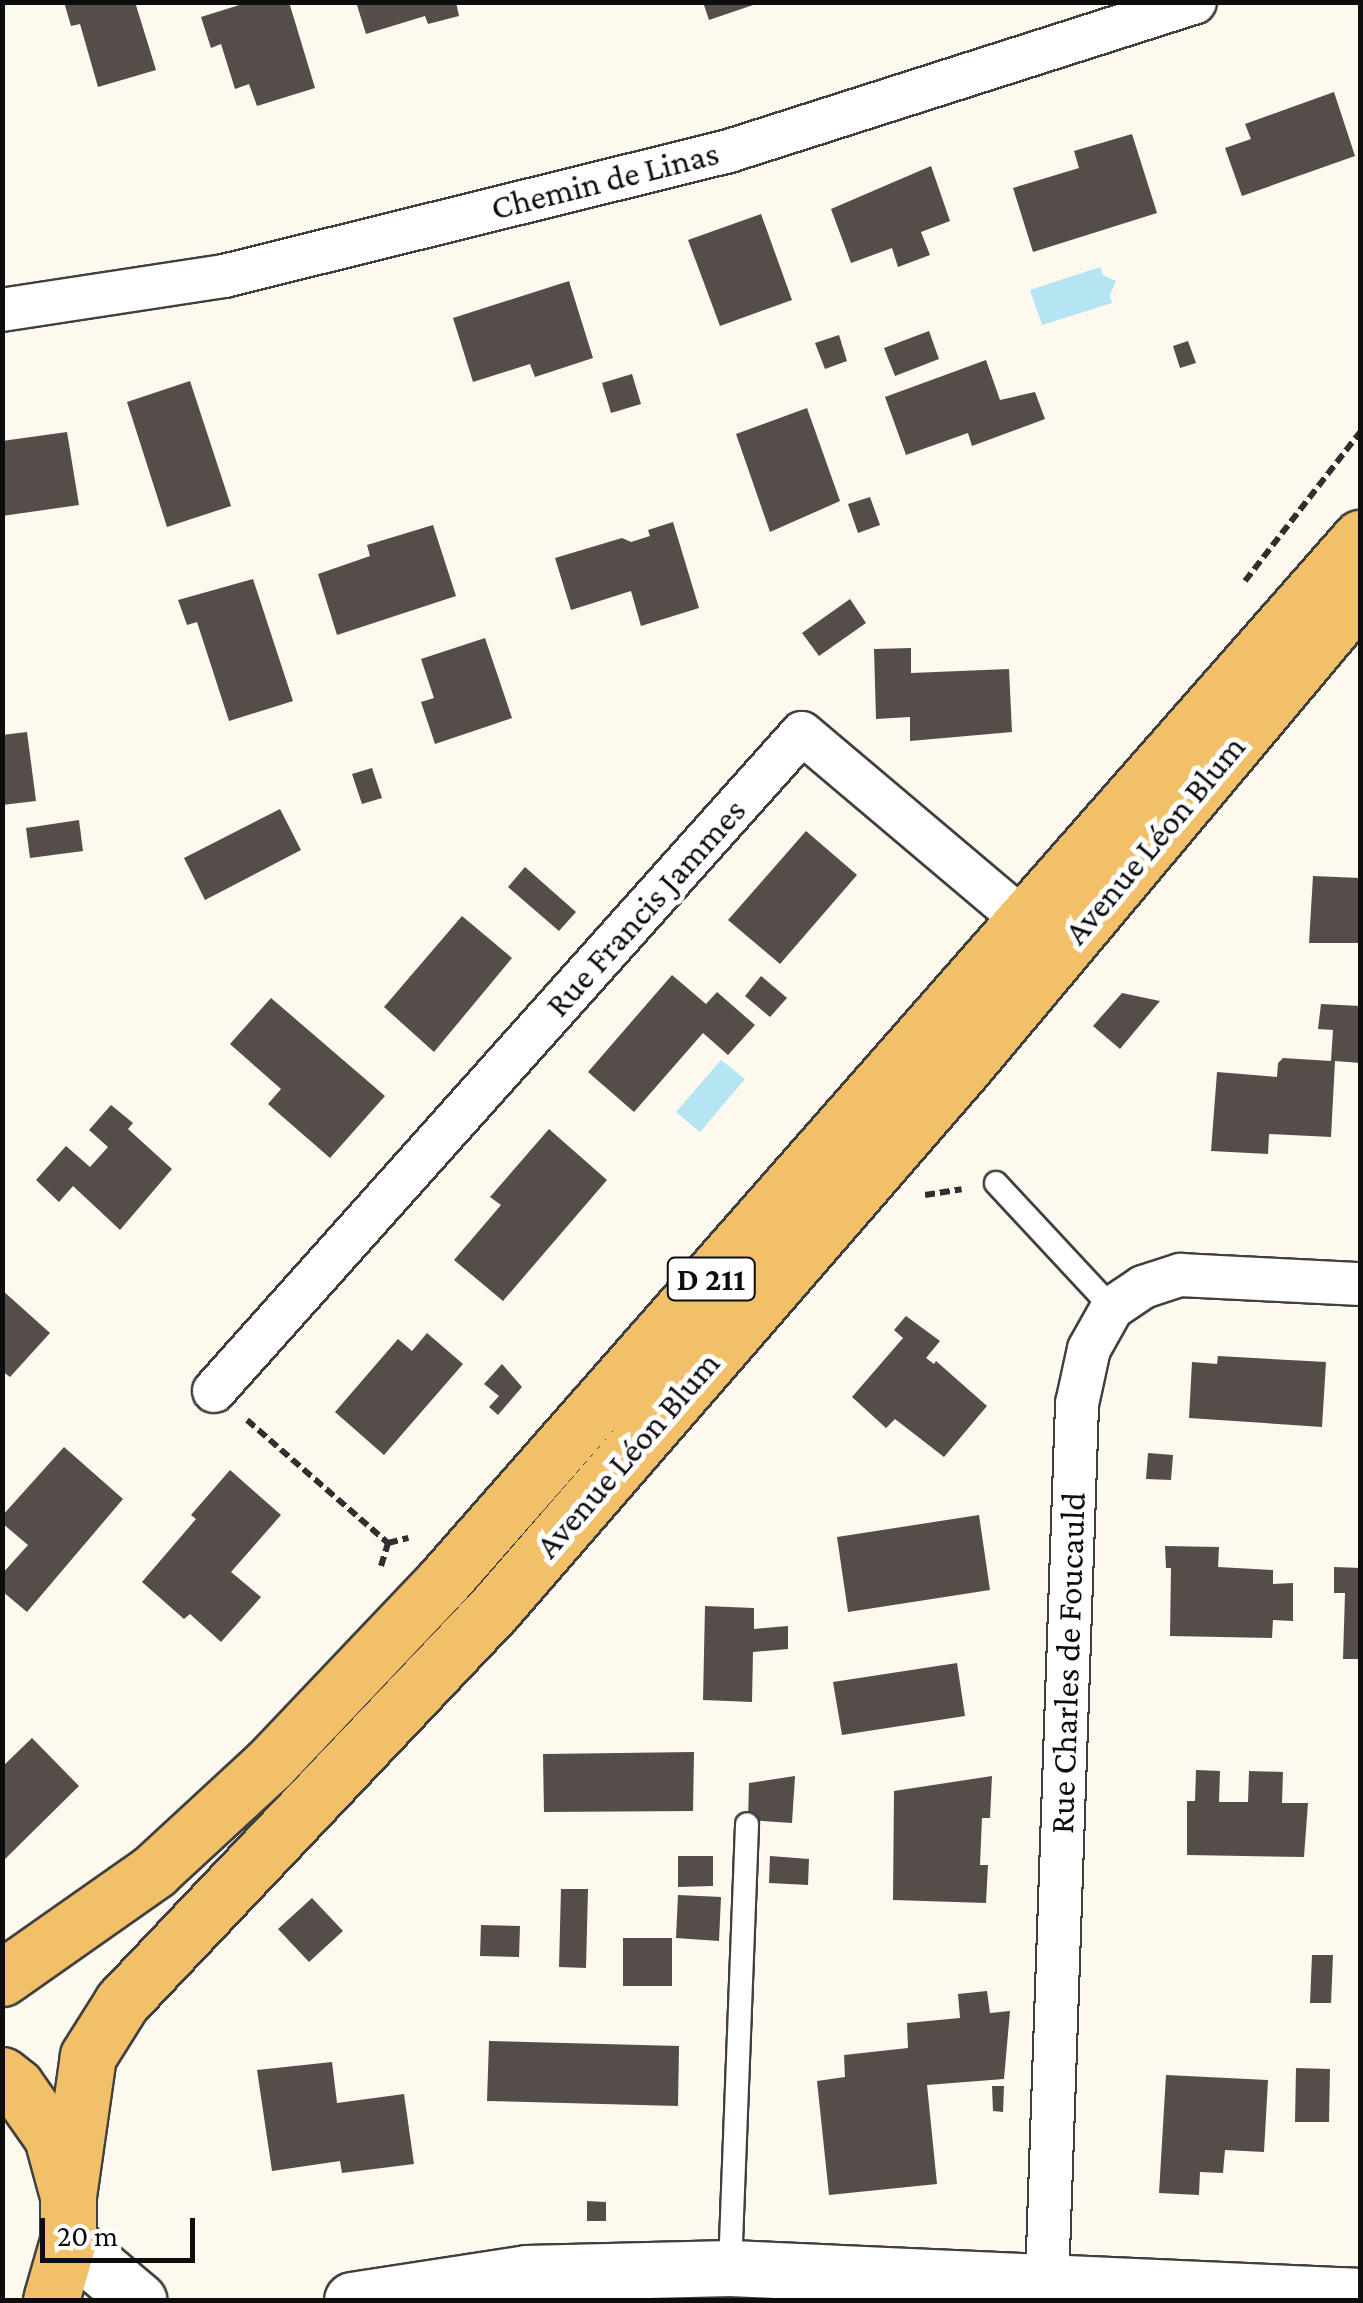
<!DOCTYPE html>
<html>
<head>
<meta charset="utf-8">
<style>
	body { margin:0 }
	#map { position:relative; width:1363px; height:2303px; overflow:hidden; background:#fef9ee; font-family:"Crimson Pro",serif }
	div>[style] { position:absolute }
	.water>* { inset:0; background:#b5e4f3 }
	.building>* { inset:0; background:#554d4a }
	.path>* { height:6px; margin-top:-3px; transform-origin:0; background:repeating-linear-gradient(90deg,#2f2f2f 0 10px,transparent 0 15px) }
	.roads { filter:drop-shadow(2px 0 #404040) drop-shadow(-2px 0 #404040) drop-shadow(0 2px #404040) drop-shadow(0 -2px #404040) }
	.service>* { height:22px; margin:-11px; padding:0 11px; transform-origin:11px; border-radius:11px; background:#fff }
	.minor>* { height:42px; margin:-21px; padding:0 21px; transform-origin:21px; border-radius:21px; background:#fff }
	.tertiary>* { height:55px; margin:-27.5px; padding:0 27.5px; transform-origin:27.5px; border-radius:27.5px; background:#fff }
	.primary>* { height:55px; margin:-27.5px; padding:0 27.5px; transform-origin:27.5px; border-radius:27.5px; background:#f2c069 }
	span { translate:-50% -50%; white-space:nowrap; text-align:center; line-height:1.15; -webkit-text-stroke:10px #fff; paint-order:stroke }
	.shield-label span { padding:2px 8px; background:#fff; border:2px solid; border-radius:8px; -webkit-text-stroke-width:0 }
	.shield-label { font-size:32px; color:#0d0d0d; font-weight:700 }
	.street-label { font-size:35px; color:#0d0d0d }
	.frame { position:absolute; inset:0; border:5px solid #0d0d0d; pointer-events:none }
	.scale { position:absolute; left:40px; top:2218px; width:155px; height:45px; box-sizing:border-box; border:5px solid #0d0d0d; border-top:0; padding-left:12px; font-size:30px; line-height:35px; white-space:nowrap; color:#0d0d0d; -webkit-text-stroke:8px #fff; paint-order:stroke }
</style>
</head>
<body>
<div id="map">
	<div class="water">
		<i style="clip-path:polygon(1100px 267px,1103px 275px,1116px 281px,1110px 295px,1112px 303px,1042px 325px,1030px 290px)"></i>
		<i style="clip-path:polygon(721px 1060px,745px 1079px,700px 1132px,676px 1112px)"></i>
	</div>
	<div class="building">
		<i style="clip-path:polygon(64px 2px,135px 2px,156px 70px,98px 87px,80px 24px,71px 26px)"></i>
		<i style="clip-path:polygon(249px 2px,289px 2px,315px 88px,257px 106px,249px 84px,235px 89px,221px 44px,211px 48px,201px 17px)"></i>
		<i style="clip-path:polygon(356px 2px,456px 2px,459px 16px,428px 24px,425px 16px,366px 34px)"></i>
		<i style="clip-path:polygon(703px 2px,759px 2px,759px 3px,709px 20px)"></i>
		<i style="clip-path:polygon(1334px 92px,1355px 156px,1242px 196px,1225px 148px,1251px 139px,1245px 124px)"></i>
		<i style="clip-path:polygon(1132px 134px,1157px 213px,1033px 252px,1013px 188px,1079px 168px,1074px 151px)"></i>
		<i style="clip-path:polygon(931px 166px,950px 221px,921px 232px,930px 255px,898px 267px,892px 248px,851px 263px,831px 209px)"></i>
		<i style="clip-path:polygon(761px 214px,792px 300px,720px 326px,688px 240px)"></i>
		<i style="clip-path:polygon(569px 281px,593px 358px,535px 377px,530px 364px,473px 382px,453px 318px)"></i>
		<i style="clip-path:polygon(929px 331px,939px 359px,895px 376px,884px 348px)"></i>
		<i style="clip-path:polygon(839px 335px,847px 361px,825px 369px,815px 343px)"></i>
		<i style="clip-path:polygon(1188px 341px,1196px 363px,1180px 368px,1173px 346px)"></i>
		<i style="clip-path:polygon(986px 360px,1000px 400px,1035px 392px,1045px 419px,972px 446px,968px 433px,906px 455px,885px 397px)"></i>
		<i style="clip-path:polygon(632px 374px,641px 404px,611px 413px,602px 383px)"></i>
		<i style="clip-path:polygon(190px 381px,231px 506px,167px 527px,127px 402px)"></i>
		<i style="clip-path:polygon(807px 408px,840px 501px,770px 532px,736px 434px)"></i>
		<i style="clip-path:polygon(67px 432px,79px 505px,2px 516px,2px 441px)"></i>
		<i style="clip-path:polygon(870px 497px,880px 525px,858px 533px,848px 504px)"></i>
		<i style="clip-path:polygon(673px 522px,699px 608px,641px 626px,631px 591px,571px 610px,555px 558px,622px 538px,631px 542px,650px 536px,648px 530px)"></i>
		<i style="clip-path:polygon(433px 525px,456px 596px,337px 635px,318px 574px,370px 556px,367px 545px)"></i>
		<i style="clip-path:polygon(253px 579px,293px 701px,229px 721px,197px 622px,187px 625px,178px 600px)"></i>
		<i style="clip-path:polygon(850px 599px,866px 623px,819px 656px,802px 633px)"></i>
		<i style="clip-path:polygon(485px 638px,512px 718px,435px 744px,421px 702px,434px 698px,421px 659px)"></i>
		<i style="clip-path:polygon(911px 648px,911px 673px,1009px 669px,1012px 732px,910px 741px,910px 717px,876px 719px,874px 649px)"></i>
		<i style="clip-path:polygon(27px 732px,36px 801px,2px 805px,2px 735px)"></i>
		<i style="clip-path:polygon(372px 768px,382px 798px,362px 804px,352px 774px)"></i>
		<i style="clip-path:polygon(280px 809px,301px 850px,205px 900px,184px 858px)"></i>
		<i style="clip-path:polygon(79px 820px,83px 851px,30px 858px,26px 828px)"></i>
		<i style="clip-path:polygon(806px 831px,857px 875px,780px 964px,728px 920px)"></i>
		<i style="clip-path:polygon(525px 867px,576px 912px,559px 931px,508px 887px)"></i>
		<i style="clip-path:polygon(1313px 876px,1360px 878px,1360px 943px,1309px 943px)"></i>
		<i style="clip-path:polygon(462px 916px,512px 958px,434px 1052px,384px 1007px)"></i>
		<i style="clip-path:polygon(672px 975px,706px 1004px,717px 992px,755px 1025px,728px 1055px,703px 1033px,634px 1112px,588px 1072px)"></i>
		<i style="clip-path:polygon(761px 976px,787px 998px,770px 1017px,745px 996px)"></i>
		<i style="clip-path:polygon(1122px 993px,1160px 1001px,1120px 1049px,1093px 1026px)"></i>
		<i style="clip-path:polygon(271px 998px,385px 1096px,330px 1158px,268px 1104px,281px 1089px,230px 1044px)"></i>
		<i style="clip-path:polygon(1321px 1004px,1360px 1006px,1360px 1063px,1335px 1061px,1331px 1137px,1269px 1134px,1268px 1154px,1211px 1151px,1217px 1072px,1277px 1077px,1278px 1063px,1283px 1058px,1331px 1061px,1333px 1030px,1318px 1029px)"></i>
		<i style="clip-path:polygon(111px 1105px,133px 1123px,128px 1129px,172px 1169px,120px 1230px,73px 1186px,59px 1202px,36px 1180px,66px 1146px,90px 1167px,108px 1147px,89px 1130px)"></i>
		<i style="clip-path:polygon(549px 1129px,607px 1180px,503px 1301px,454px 1260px,501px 1205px,490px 1197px)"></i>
		<i style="clip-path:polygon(2px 1290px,50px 1333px,10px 1377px,2px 1371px)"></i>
		<i style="clip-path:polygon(906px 1316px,940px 1341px,926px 1358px,934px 1364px,936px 1361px,987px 1406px,944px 1457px,895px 1419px,886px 1428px,852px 1397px,903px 1338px,894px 1330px)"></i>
		<i style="clip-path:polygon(427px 1333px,463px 1364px,384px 1455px,335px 1412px,398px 1339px,412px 1351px)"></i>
		<i style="clip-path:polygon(1218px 1356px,1326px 1362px,1322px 1427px,1189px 1418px,1192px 1362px,1217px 1364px)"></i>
		<i style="clip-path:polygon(502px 1364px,522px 1387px,498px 1415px,489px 1407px,499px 1396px,484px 1384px)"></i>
		<i style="clip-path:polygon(64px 1447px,123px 1499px,27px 1612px,2px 1591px,2px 1574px,28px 1545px,2px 1523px,2px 1516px)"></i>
		<i style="clip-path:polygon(1148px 1453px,1173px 1455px,1171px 1480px,1146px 1479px)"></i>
		<i style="clip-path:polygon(230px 1470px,281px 1515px,231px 1572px,261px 1597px,221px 1642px,190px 1614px,184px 1619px,142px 1582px,196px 1519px,191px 1515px)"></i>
		<i style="clip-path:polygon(979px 1515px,990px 1590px,848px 1612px,837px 1537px)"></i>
		<i style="clip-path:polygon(1165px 1546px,1219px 1547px,1218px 1567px,1273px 1570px,1273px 1584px,1293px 1583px,1293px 1621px,1273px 1620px,1272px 1638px,1170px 1636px,1171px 1568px,1166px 1568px)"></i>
		<i style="clip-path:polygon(1334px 1567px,1360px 1568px,1360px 1659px,1343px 1659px,1345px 1593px,1334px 1593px)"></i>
		<i style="clip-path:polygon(705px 1606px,754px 1608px,754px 1629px,788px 1626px,788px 1649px,753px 1652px,752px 1702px,703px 1700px)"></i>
		<i style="clip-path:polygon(957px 1663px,965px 1716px,842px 1735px,833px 1682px)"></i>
		<i style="clip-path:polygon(32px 1738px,79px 1786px,2px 1862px,2px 1767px)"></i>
		<i style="clip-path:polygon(694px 1752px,693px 1811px,544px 1812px,543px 1754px)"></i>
		<i style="clip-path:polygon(1196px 1770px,1220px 1771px,1219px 1802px,1248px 1802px,1249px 1771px,1283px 1772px,1282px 1803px,1308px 1803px,1304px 1857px,1187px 1855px,1187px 1801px,1195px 1801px)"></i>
		<i style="clip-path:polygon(795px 1776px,792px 1823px,748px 1820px,749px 1783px)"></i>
		<i style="clip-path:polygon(992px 1776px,990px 1818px,982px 1818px,980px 1865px,988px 1865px,986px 1903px,893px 1900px,894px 1791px)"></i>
		<i style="clip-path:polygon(678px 1856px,713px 1856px,713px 1886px,678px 1887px)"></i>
		<i style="clip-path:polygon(770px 1856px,809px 1859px,808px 1885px,769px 1883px)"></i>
		<i style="clip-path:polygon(561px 1889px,588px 1889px,586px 1968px,559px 1967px)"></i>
		<i style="clip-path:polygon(678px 1895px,721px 1897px,719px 1941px,676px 1938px)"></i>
		<i style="clip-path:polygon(312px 1898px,343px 1931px,309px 1962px,278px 1929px)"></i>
		<i style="clip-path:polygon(481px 1925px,520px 1926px,519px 1957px,480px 1956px)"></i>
		<i style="clip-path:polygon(623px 1938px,672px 1938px,672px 1986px,623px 1986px)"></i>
		<i style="clip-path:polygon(1312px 1955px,1333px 1955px,1331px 2003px,1310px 2003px)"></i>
		<i style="clip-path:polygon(987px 1991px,990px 2013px,1010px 2011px,1004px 2079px,927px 2085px,937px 2184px,829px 2195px,817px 2081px,845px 2077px,844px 2055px,908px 2048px,907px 2023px,960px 2018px,958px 1994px)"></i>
		<i style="clip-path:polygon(489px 2041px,679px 2046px,678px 2106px,487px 2101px)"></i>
		<i style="clip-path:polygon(332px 2062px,337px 2103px,404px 2094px,414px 2164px,342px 2173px,340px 2161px,272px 2171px,257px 2070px)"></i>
		<i style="clip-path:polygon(1296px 2068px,1330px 2069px,1329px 2122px,1295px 2122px)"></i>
		<i style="clip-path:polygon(1166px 2075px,1268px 2080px,1264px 2152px,1225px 2150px,1223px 2173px,1200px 2172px,1199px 2195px,1159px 2193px)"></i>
		<i style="clip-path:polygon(992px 2086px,1004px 2086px,1003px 2112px,993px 2111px)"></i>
		<i style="clip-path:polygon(587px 2201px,606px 2202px,606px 2221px,587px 2221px)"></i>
	</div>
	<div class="path">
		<i style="left:1245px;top:581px;width:188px;rotate:-52.3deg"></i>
		<i style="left:925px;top:1195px;width:37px;rotate:-9deg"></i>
		<i style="left:247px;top:1420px;width:187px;rotate:41.1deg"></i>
		<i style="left:388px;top:1543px;width:21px;rotate:-14deg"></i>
		<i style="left:381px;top:1566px;width:24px;rotate:-73deg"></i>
	</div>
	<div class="roads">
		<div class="service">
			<i style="left:996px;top:1183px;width:171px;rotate:47.1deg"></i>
			<i style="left:730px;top:2268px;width:444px;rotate:-87.8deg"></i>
		</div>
		<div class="minor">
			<i style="left:2px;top:310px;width:225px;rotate:-8.7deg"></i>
			<i style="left:224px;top:276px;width:520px;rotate:-13.9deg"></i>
			<i style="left:729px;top:151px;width:489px;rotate:-17.7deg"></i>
			<i style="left:214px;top:1391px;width:882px;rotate:-48.22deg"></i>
			<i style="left:802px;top:733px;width:289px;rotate:40.2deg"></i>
			<i style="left:1023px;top:920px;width:34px;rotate:107deg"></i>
			<i style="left:1047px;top:2282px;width:879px;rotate:-88.04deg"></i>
			<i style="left:1077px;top:1404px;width:56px;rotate:-77.7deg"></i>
			<i style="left:1089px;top:1349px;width:47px;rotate:-60.7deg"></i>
			<i style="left:1112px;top:1308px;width:37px;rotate:-34deg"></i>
			<i style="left:1143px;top:1287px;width:40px;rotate:-18deg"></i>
			<i style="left:1181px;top:1275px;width:179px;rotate:2.9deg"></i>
		</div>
		<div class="tertiary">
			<i style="left:68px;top:2241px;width:92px;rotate:40.1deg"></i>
			<i style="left:352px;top:2300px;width:176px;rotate:-8.8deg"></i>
			<i style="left:526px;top:2273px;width:204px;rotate:-1.4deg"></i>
			<i style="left:730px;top:2268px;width:631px;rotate:2.54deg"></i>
		</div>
		<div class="primary">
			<i style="left:2px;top:1978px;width:186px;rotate:-35.1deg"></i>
			<i style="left:154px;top:1871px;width:156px;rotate:-42.7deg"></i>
			<i style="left:269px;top:1765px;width:248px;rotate:-46.5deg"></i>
			<i style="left:440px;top:1585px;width:1394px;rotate:-48.69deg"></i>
			<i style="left:2px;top:2075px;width:18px;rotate:38deg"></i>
			<i style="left:16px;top:2086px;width:62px;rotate:54.8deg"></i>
			<i style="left:52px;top:2137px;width:61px;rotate:74.8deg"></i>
			<i style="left:68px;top:2196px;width:45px;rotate:90deg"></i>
			<i style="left:68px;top:2241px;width:61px;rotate:106.1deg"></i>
			<i style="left:68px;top:2196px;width:141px;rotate:-81.9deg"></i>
			<i style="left:88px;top:2056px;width:64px;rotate:-57.8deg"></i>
			<i style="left:122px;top:2002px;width:543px;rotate:-46.57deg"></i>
			<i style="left:495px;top:1608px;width:716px;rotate:-49.08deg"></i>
			<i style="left:964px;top:1067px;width:617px;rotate:-50.06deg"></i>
		</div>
	</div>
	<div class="shield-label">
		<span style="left:711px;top:1279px">D 211</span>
	</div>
	<div class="street-label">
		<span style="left:605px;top:181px;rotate:-14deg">Chemin de Linas</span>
		<span style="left:1155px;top:840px;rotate:-50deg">Avenue Léon Blum</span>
		<span style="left:646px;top:908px;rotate:-48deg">Rue Francis Jammes</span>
		<span style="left:628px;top:1455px;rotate:-49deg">Avenue Léon Blum</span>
		<span style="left:1068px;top:1663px;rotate:-88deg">Rue Charles de Foucauld</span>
	</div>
	<div class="frame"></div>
	<div class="scale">20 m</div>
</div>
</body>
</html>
